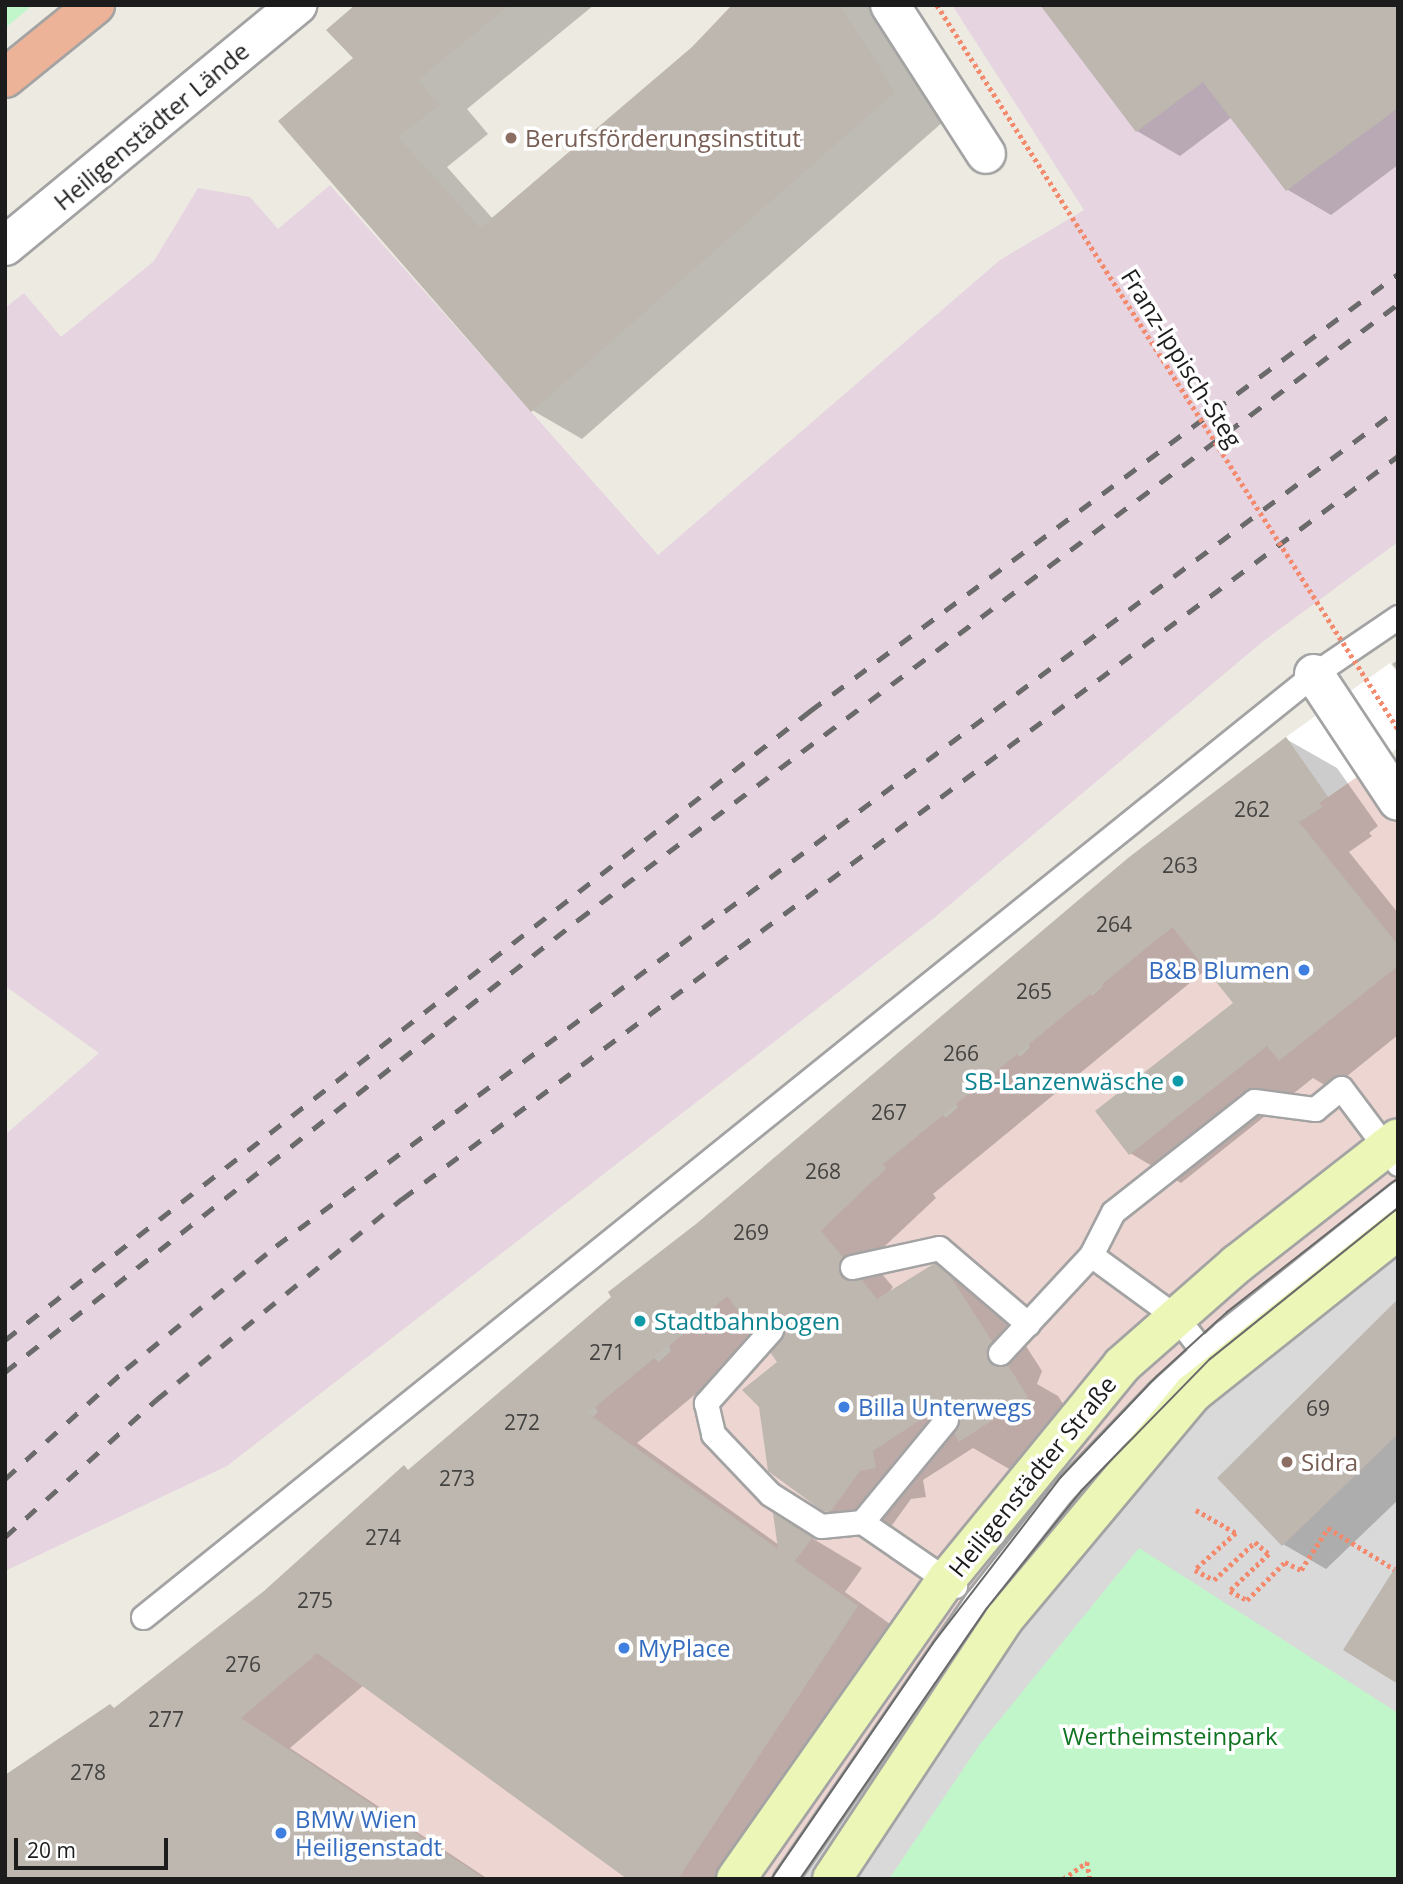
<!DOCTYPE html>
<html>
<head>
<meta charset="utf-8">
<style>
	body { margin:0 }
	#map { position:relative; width:1403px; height:1884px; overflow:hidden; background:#edeae2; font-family:"Open Sans",sans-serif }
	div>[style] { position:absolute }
	.residential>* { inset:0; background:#dad9d9 }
	.commercial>* { inset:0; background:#edd5d1 }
	.industrial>* { inset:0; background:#e6d4e1 }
	.park>* { inset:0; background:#c0f6ca }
	.pier>* { inset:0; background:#fff }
	.shadow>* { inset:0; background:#0003 }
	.building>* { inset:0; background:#bdb7af }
	.path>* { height:4.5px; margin-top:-2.25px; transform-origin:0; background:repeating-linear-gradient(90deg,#f3896d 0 3.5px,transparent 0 7px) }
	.roads { filter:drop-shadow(2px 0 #a3a3a3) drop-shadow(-2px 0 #a3a3a3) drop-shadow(0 2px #a3a3a3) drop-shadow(0 -2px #a3a3a3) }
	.service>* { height:23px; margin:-11.5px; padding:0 11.5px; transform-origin:11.5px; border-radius:11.5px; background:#fff }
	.minor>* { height:38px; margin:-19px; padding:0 19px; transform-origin:19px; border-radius:19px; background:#fff }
	.secondary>* { height:38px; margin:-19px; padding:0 19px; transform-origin:19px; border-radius:19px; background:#ecf6b7 }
	.trunk>* { height:38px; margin:-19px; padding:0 19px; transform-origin:19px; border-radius:19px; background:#ecb398 }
	.tram>* { height:2px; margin:-1px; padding:0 1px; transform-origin:1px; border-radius:1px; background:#6a6a6a }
	.rail>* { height:5px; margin-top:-2.5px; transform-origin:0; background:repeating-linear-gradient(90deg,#6a6a6a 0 14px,transparent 0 28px) }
	.path-bridge>* { height:4.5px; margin-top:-2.25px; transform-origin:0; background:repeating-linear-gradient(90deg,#f3896d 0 3.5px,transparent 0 7px) }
	.dots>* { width:19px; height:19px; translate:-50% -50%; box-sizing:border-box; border:4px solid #fff; border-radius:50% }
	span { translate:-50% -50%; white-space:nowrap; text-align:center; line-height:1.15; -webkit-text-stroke:7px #fff; paint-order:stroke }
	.number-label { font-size:21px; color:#444341 }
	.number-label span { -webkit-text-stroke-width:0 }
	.street-label { font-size:24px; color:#1c1c1c }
	.education-label { font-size:24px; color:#785e54 }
	.left { translate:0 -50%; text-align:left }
	.shop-label { font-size:24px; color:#366cbe }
	.right { translate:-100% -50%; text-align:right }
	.culture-label { font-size:24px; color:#0d838f }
	.park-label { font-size:24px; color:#107423 }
	.frame { position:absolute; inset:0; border:7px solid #1c1c1c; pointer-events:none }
	.scale { position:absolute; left:14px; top:1838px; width:154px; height:32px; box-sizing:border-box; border:4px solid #1c1c1c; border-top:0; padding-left:9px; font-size:21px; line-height:24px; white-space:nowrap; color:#1c1c1c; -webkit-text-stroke:5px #fff; paint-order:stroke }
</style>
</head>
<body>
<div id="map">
	<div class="residential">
		<i style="clip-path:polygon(1398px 1193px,1398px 1879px,785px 1879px,999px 1574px,1159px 1392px)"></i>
	</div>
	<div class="commercial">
		<i style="clip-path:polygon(1373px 766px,1398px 805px,1398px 1193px,1203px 1351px,999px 1574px,785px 1879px,5px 1879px,301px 1667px,313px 1657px,309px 1652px,587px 1422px,598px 1412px,595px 1407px,654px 1358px,659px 1362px,671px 1351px,669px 1346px,727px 1296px,731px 1300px,876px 1178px,886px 1169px,883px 1164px,943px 1115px,946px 1118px,958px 1107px,955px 1103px,1015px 1052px,1020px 1057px,1030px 1047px,1027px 1042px,1088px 992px,1092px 996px,1103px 986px,1099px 982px,1160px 931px,1163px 935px,1306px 812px,1322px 807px,1319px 803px)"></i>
	</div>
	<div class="industrial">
		<i style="clip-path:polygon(952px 5px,1398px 5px,1398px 542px,1261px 643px,934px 918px,227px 1466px,5px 1571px,5px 1135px,99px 1053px,5px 986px,5px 308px,24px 293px,61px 337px,154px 261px,198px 188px,250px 197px,278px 229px,330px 185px,658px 555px,1000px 260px,1084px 210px)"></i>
	</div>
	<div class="park">
		<i style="clip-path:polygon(5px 5px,33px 5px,5px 28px)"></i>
		<i style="clip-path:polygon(1139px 1548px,1398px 1713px,1398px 1879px,889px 1879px,980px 1744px)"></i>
	</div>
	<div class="pier">
		<i style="clip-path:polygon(1390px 663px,1398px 674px,1398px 748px,1328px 797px,1286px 737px)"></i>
	</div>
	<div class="shadow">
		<i style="clip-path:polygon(358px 5px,594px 5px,467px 109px,488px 134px,447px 167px,493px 219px,693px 49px,734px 5px,873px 5px,944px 121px,582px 439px,532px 410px,356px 58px)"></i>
		<i style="clip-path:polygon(1071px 5px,1398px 5px,1398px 165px,1331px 215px,1288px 190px,1232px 117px,1180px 156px,1137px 131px)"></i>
		<i style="clip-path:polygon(1398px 660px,1398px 671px,1392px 664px)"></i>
		<i style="clip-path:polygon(1286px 739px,1337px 768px,1378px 826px,1369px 833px,1372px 836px,1349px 852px,1398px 913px,1398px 1035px,1331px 1089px,1313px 1078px,1181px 1183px,1130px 1153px,1236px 1003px,1208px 968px,933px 1194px,936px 1198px,870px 1260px,893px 1287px,888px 1294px,935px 1265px,986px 1295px,1001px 1307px,1042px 1371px,1037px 1384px,1058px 1396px,1078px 1427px,1011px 1470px,973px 1448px,923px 1480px,926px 1497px,911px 1499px,882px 1539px,877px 1540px,825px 1510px,780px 1362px,780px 1343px,766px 1335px,637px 1443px,779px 1545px,775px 1516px,862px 1568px,845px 1592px,907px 1636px,748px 1879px,630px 1879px,364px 1685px,290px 1748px,488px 1879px,5px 1879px,115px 1709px,265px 1593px,697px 1226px)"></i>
		<i style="clip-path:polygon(1398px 1302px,1398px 1500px,1326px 1569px,1283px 1544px)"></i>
	</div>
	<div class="building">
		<i style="clip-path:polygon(355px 5px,509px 5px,418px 80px,439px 105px,398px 137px,480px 228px,692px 47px,732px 5px,840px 5px,895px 92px,531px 412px,278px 121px,353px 58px,326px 30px)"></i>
		<i style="clip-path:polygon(1040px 5px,1398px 5px,1398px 108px,1286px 191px,1203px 82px,1136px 132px)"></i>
		<i style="clip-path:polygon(1286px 737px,1328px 797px,1319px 803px,1323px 807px,1299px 822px,1398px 945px,1398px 966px,1279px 1061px,1267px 1046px,1129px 1155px,1095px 1111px,1233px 1003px,1172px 927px,883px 1164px,886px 1168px,821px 1231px,843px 1257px,839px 1263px,841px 1276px,861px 1279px,877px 1299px,935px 1263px,950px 1276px,992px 1341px,986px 1351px,990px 1363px,1007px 1364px,1028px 1397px,959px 1442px,954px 1433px,959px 1414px,949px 1406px,940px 1407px,873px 1451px,876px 1468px,860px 1471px,831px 1511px,824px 1512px,768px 1471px,759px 1407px,742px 1390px,777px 1362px,770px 1352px,782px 1339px,784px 1325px,767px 1317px,753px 1330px,727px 1296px,587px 1413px,778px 1549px,773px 1513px,813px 1537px,795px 1561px,858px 1606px,678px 1879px,627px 1879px,317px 1653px,241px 1718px,485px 1879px,5px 1879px,5px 1775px,110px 1704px,114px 1708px,264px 1591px,404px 1465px,408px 1470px,611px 1297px,608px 1292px,696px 1224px,1128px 858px)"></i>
		<i style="clip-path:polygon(1398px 1299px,1398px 1434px,1282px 1546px,1217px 1478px)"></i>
		<i style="clip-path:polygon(1398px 1563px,1398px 1684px,1343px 1650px)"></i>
	</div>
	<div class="path">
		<i style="left:1196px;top:1510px;width:46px;rotate:29.9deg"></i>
		<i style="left:1236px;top:1533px;width:55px;rotate:137.9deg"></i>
		<i style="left:1195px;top:1570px;width:21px;rotate:28deg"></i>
		<i style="left:1214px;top:1580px;width:56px;rotate:-42.8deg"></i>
		<i style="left:1255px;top:1542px;width:18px;rotate:41deg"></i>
		<i style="left:1269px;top:1554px;width:54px;rotate:136.5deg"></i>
		<i style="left:1230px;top:1591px;width:19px;rotate:28deg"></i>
		<i style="left:1247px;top:1600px;width:54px;rotate:-45deg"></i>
		<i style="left:1285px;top:1562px;width:18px;rotate:27deg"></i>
		<i style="left:1301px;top:1570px;width:50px;rotate:-57.3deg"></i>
		<i style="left:1328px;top:1528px;width:78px;rotate:31.8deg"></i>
		<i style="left:1063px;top:1879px;width:29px;rotate:-35deg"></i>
		<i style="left:1087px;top:1862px;width:17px;rotate:80deg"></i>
	</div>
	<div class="roads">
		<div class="service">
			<i style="left:1091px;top:1255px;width:48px;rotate:-62.9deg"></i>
			<i style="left:1113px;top:1212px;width:179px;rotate:-38.2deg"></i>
			<i style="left:1254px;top:1101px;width:62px;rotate:7.5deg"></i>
			<i style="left:1315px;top:1109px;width:33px;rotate:-39deg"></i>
			<i style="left:1341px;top:1088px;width:95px;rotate:53.1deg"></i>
			<i style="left:852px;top:1267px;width:89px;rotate:-12.3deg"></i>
			<i style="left:939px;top:1248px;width:117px;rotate:40.5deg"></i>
			<i style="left:771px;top:1330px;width:98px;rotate:131.7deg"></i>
			<i style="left:706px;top:1403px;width:32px;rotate:77deg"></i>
			<i style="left:713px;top:1434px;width:83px;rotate:46.5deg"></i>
			<i style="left:770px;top:1494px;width:60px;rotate:32.1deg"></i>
			<i style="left:821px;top:1526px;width:41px;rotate:-5.6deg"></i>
			<i style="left:1000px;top:1353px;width:134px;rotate:-47.1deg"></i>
			<i style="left:1091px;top:1255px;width:105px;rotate:36.1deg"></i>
			<i style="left:1176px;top:1317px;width:56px;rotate:51.5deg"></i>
			<i style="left:946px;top:1420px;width:132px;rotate:129.5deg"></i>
			<i style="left:862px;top:1522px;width:113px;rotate:34.5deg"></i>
			<i style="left:143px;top:1617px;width:1503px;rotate:-38.84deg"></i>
			<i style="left:1314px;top:674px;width:102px;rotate:-34.2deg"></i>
			<i style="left:785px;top:1879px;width:337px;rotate:-55.5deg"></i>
			<i style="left:976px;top:1601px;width:137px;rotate:-51.8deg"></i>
			<i style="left:1061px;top:1493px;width:140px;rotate:-46.2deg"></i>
			<i style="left:1158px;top:1392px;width:89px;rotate:-42.3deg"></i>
			<i style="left:1224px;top:1332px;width:223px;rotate:-38.6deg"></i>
		</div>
		<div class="minor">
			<i style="left:890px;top:5px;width:177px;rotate:57.2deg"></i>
			<i style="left:5px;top:246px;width:379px;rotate:-39.5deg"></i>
			<i style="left:1314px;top:674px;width:152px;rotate:56.5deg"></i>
		</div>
		<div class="secondary">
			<i style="left:736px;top:1879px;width:367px;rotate:-54.9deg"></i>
			<i style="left:947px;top:1579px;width:276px;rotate:-50.7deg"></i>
			<i style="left:1122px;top:1365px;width:153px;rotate:-41.3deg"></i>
			<i style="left:1237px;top:1264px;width:204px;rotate:-38deg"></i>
			<i style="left:832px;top:1879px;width:312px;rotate:-56.5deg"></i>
			<i style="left:1004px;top:1619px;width:295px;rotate:-50.1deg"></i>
			<i style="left:1193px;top:1393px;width:262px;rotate:-38.5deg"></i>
		</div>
		<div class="trunk">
			<i style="left:5px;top:78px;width:116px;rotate:-39deg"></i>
		</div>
	</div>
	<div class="tram">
		<i style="left:771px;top:1879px;width:286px;rotate:-55.5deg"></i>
		<i style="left:933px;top:1643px;width:210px;rotate:-52.4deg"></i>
		<i style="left:1061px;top:1477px;width:139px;rotate:-46.5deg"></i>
		<i style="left:1157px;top:1376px;width:95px;rotate:-42.4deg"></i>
		<i style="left:1227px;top:1312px;width:217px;rotate:-38.1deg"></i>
		<i style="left:800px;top:1879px;width:329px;rotate:-55.4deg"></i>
		<i style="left:987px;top:1608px;width:150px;rotate:-51.2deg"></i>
		<i style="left:1081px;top:1491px;width:185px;rotate:-45.7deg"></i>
		<i style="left:1210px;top:1359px;width:241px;rotate:-38.8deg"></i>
	</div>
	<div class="rail">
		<i style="left:5px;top:1340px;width:1022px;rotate:-38deg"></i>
		<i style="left:810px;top:711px;width:733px;rotate:-36.62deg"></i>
		<i style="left:5px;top:1372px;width:730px;rotate:-38.27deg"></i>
		<i style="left:578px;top:920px;width:1026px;rotate:-36.91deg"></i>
		<i style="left:5px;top:1479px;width:164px;rotate:-42.3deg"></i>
		<i style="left:126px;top:1369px;width:194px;rotate:-39.4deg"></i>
		<i style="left:276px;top:1246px;width:1400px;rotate:-36.72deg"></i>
		<i style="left:5px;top:1537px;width:204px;rotate:-42.2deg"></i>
		<i style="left:156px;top:1400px;width:318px;rotate:-39.3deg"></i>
		<i style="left:402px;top:1199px;width:1243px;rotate:-36.72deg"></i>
	</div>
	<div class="path-bridge">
		<i style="left:937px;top:5px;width:858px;rotate:57.51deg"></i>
	</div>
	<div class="dots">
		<i style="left:511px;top:138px;background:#8d6e63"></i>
		<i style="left:1304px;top:970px;background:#3f7fe0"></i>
		<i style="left:1178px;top:1081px;background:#0f9aa8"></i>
		<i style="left:640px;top:1321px;background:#0f9aa8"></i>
		<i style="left:844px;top:1407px;background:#3f7fe0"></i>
		<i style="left:1287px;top:1462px;background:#8d6e63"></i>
		<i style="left:624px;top:1648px;background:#3f7fe0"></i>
		<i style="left:281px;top:1833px;background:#3f7fe0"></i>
	</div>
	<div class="number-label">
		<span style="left:1252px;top:809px">262</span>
		<span style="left:1180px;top:865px">263</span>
		<span style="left:1114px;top:924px">264</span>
		<span style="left:1034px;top:991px">265</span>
		<span style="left:961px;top:1053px">266</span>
		<span style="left:889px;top:1112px">267</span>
		<span style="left:823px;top:1171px">268</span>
		<span style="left:751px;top:1232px">269</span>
		<span style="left:607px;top:1352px">271</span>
		<span style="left:1318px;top:1408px">69</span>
		<span style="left:522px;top:1422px">272</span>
		<span style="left:457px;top:1478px">273</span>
		<span style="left:383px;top:1537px">274</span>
		<span style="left:315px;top:1600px">275</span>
		<span style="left:243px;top:1664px">276</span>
		<span style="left:166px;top:1719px">277</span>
		<span style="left:88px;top:1772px">278</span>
	</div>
	<div class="street-label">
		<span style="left:151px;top:126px;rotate:-40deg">Heiligenstädter Lände</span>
		<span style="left:1182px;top:358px;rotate:58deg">Franz-Ippisch-Steg</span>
		<span style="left:1032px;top:1476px;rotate:-51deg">Heiligenstädter Straße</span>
	</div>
	<div class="education-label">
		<span class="left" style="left:525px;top:138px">Berufsförderungsinstitut</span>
		<span class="left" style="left:1301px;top:1462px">Sidra</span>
	</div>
	<div class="shop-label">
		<span class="right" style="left:1290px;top:970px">B&amp;B Blumen</span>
		<span class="left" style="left:858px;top:1407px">Billa Unterwegs</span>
		<span class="left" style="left:638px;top:1648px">MyPlace</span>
		<span class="left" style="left:295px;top:1833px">BMW Wien<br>Heiligenstadt</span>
	</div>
	<div class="culture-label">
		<span class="right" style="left:1164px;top:1081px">SB-Lanzenwäsche</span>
		<span class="left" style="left:654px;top:1321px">Stadtbahnbogen</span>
	</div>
	<div class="park-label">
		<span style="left:1170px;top:1736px">Wertheimsteinpark</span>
	</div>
	<div class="frame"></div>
	<div class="scale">20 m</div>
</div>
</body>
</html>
